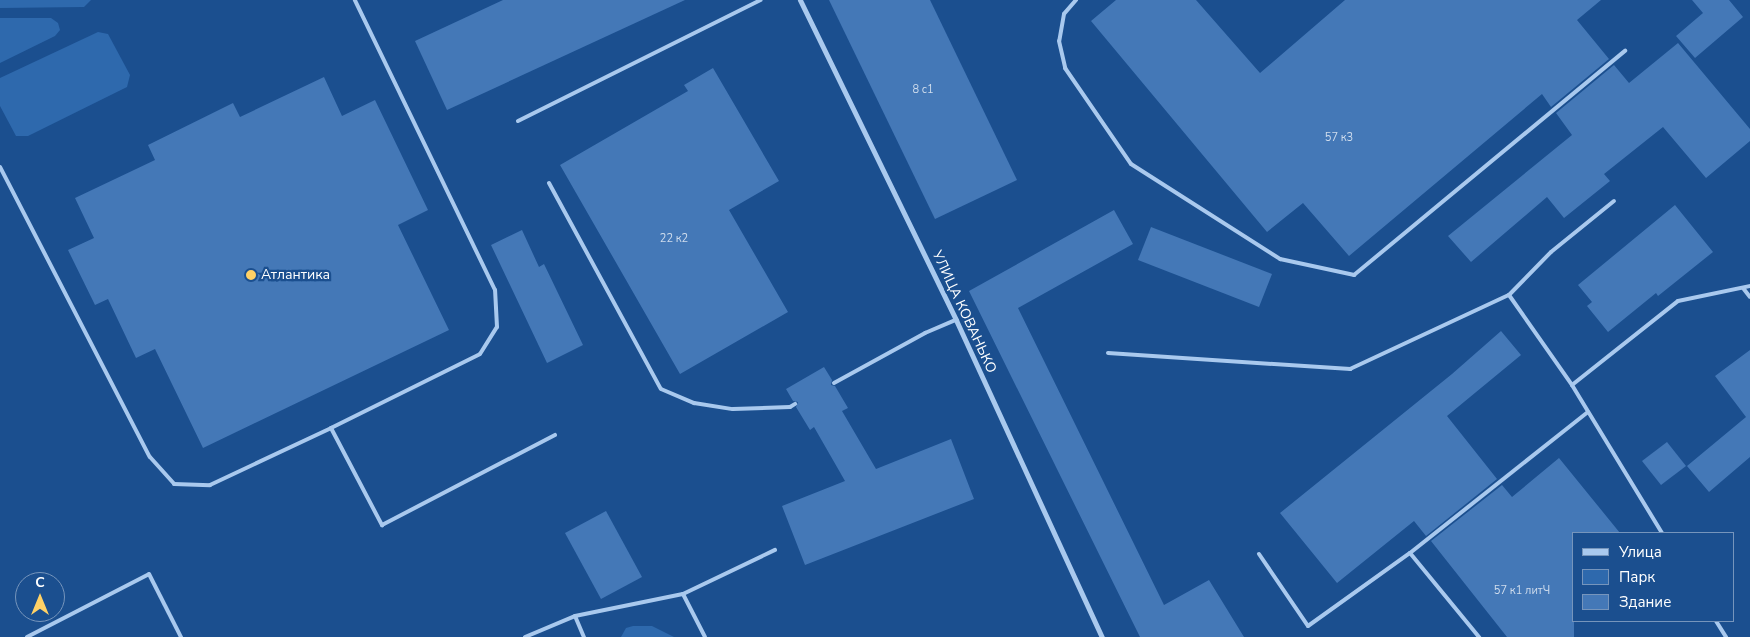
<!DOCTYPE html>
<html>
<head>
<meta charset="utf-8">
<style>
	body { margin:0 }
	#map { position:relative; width:1750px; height:637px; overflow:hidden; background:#1b4f8f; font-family:"Nunito Sans",sans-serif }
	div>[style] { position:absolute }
	.green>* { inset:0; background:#2e69ad }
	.building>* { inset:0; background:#4478b7 }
	.service>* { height:4px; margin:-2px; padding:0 2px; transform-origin:2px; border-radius:2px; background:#a9c9ee }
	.minor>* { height:5px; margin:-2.5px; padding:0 2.5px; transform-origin:2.5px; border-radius:2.5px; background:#a9c9ee }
	.dots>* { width:14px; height:14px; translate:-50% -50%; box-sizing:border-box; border:2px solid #1b4f8f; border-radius:50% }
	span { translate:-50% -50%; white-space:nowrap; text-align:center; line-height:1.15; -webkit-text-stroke:4.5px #1b4f8f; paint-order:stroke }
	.number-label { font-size:11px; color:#d0dded }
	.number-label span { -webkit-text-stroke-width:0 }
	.poi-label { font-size:14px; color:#fff }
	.left { translate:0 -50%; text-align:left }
	.street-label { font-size:14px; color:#fff }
	.legend { position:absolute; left:1572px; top:532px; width:162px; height:90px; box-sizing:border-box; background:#1b4f8f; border:1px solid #7695bc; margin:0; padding:6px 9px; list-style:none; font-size:15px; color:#fff }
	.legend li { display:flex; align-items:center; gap:10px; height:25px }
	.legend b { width:25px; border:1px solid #7695bc }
	.north { position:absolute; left:15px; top:572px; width:50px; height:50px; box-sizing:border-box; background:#1b4f8f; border:1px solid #7695bc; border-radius:50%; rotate:0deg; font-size:14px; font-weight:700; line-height:20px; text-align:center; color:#fff }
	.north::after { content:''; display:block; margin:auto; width:18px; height:22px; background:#ffd166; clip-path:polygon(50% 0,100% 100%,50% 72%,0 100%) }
</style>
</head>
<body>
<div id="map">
	<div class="green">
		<i style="clip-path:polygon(0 0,91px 0,84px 7px,0 8px)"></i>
		<i style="clip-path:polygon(0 18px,51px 18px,58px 23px,60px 30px,55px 36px,0 63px)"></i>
		<i style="clip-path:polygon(98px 32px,108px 34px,130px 75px,127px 87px,28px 136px,16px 136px,0 106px,0 78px)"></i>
		<i style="clip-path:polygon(633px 626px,652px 626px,674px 637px,621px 637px,626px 628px)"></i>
	</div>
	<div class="building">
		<i style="clip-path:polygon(503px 0,685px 0,447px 110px,415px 41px)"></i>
		<i style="clip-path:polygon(829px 0,930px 0,1017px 180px,935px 219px)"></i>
		<i style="clip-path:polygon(1116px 0,1196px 0,1260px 73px,1345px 0,1601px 0,1577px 20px,1609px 59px,1551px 107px,1542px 94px,1349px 256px,1303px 203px,1267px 232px,1091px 21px)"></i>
		<i style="clip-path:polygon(1692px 0,1729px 0,1743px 17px,1695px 58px,1676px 36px,1703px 13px)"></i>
		<i style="clip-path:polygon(1678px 43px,1750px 129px,1750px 141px,1706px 178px,1663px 127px,1604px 174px,1610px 181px,1564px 218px,1547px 197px,1471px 262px,1448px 236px,1572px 135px,1556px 113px,1614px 65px,1629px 83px)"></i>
		<i style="clip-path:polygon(713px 68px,779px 181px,729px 210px,788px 312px,680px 374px,560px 165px,688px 91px,684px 85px)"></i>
		<i style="clip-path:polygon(324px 77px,342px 116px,375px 100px,428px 210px,398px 225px,449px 330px,203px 448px,155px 349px,136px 358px,108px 299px,95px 305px,68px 250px,94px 238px,75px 198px,155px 160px,148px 145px,233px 103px,240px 117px)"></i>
		<i style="clip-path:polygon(1675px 205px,1713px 252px,1658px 296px,1656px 293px,1608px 332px,1587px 306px,1592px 302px,1578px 285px)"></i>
		<i style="clip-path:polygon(1114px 210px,1133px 244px,1018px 308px,1164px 605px,1209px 580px,1244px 637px,1140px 637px,969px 291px)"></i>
		<i style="clip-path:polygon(1151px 227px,1272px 274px,1259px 307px,1138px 260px)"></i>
		<i style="clip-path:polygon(522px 230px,539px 267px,544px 264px,583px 345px,547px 363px,491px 245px)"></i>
		<i style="clip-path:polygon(1501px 331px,1521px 355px,1447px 416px,1497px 479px,1426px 536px,1414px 521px,1337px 583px,1280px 513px,1452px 374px)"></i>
		<i style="clip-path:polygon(1750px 350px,1750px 457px,1709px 492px,1687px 466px,1746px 417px,1715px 376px)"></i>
		<i style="clip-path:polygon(824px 367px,832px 380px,831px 385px,835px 386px,848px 408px,842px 411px,876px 469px,951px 439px,974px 499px,805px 565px,782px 506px,845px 481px,814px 427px,810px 430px,796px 407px,798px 402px,793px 401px,786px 389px)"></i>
		<i style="clip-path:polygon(1667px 442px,1686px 466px,1661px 485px,1642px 461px)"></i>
		<i style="clip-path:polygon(1559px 458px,1620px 533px,1574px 533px,1574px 637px,1507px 637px,1431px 541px,1502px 485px,1512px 497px)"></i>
		<i style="clip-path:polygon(606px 511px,642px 577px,601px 599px,565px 533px)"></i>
	</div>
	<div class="service">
		<i style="left:1076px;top:0;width:18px;rotate:131deg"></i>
		<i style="left:1064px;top:14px;width:27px;rotate:100deg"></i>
		<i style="left:1059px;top:41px;width:28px;rotate:77deg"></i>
		<i style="left:1065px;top:68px;width:116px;rotate:55.5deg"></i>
		<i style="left:1131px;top:164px;width:177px;rotate:32.5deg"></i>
		<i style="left:1280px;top:259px;width:76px;rotate:12.2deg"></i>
		<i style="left:1354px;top:275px;width:352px;rotate:-39.6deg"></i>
		<i style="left:518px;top:121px;width:271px;rotate:-26.5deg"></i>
		<i style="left:0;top:167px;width:326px;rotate:62.7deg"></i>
		<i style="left:150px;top:457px;width:36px;rotate:48deg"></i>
		<i style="left:174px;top:484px;width:36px;rotate:2deg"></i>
		<i style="left:210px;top:485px;width:134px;rotate:-25.2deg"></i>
		<i style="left:331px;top:428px;width:166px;rotate:-26.4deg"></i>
		<i style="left:480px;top:354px;width:32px;rotate:-58deg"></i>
		<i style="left:497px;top:327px;width:37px;rotate:-93deg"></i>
		<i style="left:495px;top:290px;width:322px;rotate:-115.8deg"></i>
		<i style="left:549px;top:183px;width:234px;rotate:61.5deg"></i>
		<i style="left:661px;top:389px;width:36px;rotate:23deg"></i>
		<i style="left:694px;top:403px;width:39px;rotate:9deg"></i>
		<i style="left:733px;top:409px;width:57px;rotate:-2deg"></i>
		<i style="left:790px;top:407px;width:6px;rotate:-31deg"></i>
		<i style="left:1743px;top:288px;width:11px;rotate:52deg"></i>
		<i style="left:1509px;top:295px;width:60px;rotate:-45.7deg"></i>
		<i style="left:1551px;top:252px;width:81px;rotate:-39deg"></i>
		<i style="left:1108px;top:353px;width:243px;rotate:3.8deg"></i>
		<i style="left:1350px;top:369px;width:175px;rotate:-25deg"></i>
		<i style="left:1509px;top:295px;width:110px;rotate:55deg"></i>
		<i style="left:834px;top:383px;width:104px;rotate:-28.8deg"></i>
		<i style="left:925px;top:333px;width:34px;rotate:-23deg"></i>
		<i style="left:331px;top:428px;width:110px;rotate:62.3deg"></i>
		<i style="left:382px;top:525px;width:195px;rotate:-27.5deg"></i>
		<i style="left:1662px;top:533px;width:173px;rotate:-121.3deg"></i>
		<i style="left:1572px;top:385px;width:135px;rotate:-38.4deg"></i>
		<i style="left:1678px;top:301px;width:74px;rotate:-11.8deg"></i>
		<i style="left:1410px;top:553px;width:109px;rotate:50.6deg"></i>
		<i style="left:1259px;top:554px;width:87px;rotate:55.8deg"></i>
		<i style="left:1308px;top:626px;width:125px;rotate:-35.6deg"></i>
		<i style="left:1410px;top:553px;width:227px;rotate:-38.4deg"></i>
		<i style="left:683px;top:594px;width:48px;rotate:62.9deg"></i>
		<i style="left:575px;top:616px;width:23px;rotate:67deg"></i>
		<i style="left:1716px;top:621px;width:19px;rotate:58deg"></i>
		<i style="left:27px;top:637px;width:137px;rotate:-27.3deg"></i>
		<i style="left:149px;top:574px;width:71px;rotate:63.1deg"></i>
		<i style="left:525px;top:637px;width:54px;rotate:-22.8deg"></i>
		<i style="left:575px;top:616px;width:110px;rotate:-11.5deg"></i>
		<i style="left:683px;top:594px;width:102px;rotate:-25.6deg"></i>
	</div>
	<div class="minor">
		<i style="left:800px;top:0;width:356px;rotate:64deg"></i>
		<i style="left:956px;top:320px;width:349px;rotate:65.3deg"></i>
	</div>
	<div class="dots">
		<i style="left:251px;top:275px;background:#ffd166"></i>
	</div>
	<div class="number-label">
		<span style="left:923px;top:90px">8 с1</span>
		<span style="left:1339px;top:138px">57 к3</span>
		<span style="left:674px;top:239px">22 к2</span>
		<span style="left:1522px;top:591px">57 к1 литЧ</span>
	</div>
	<div class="poi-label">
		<span class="left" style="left:261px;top:275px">Атлантика</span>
	</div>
	<div class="street-label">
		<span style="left:964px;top:312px;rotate:65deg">УЛИЦА КОВАНЬКО</span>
	</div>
	<ul class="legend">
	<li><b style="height:6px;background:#a9c9ee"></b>Улица</li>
	<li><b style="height:14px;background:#2e69ad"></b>Парк</li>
	<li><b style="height:14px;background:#4478b7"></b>Здание</li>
	</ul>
	<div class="north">С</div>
</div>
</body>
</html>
